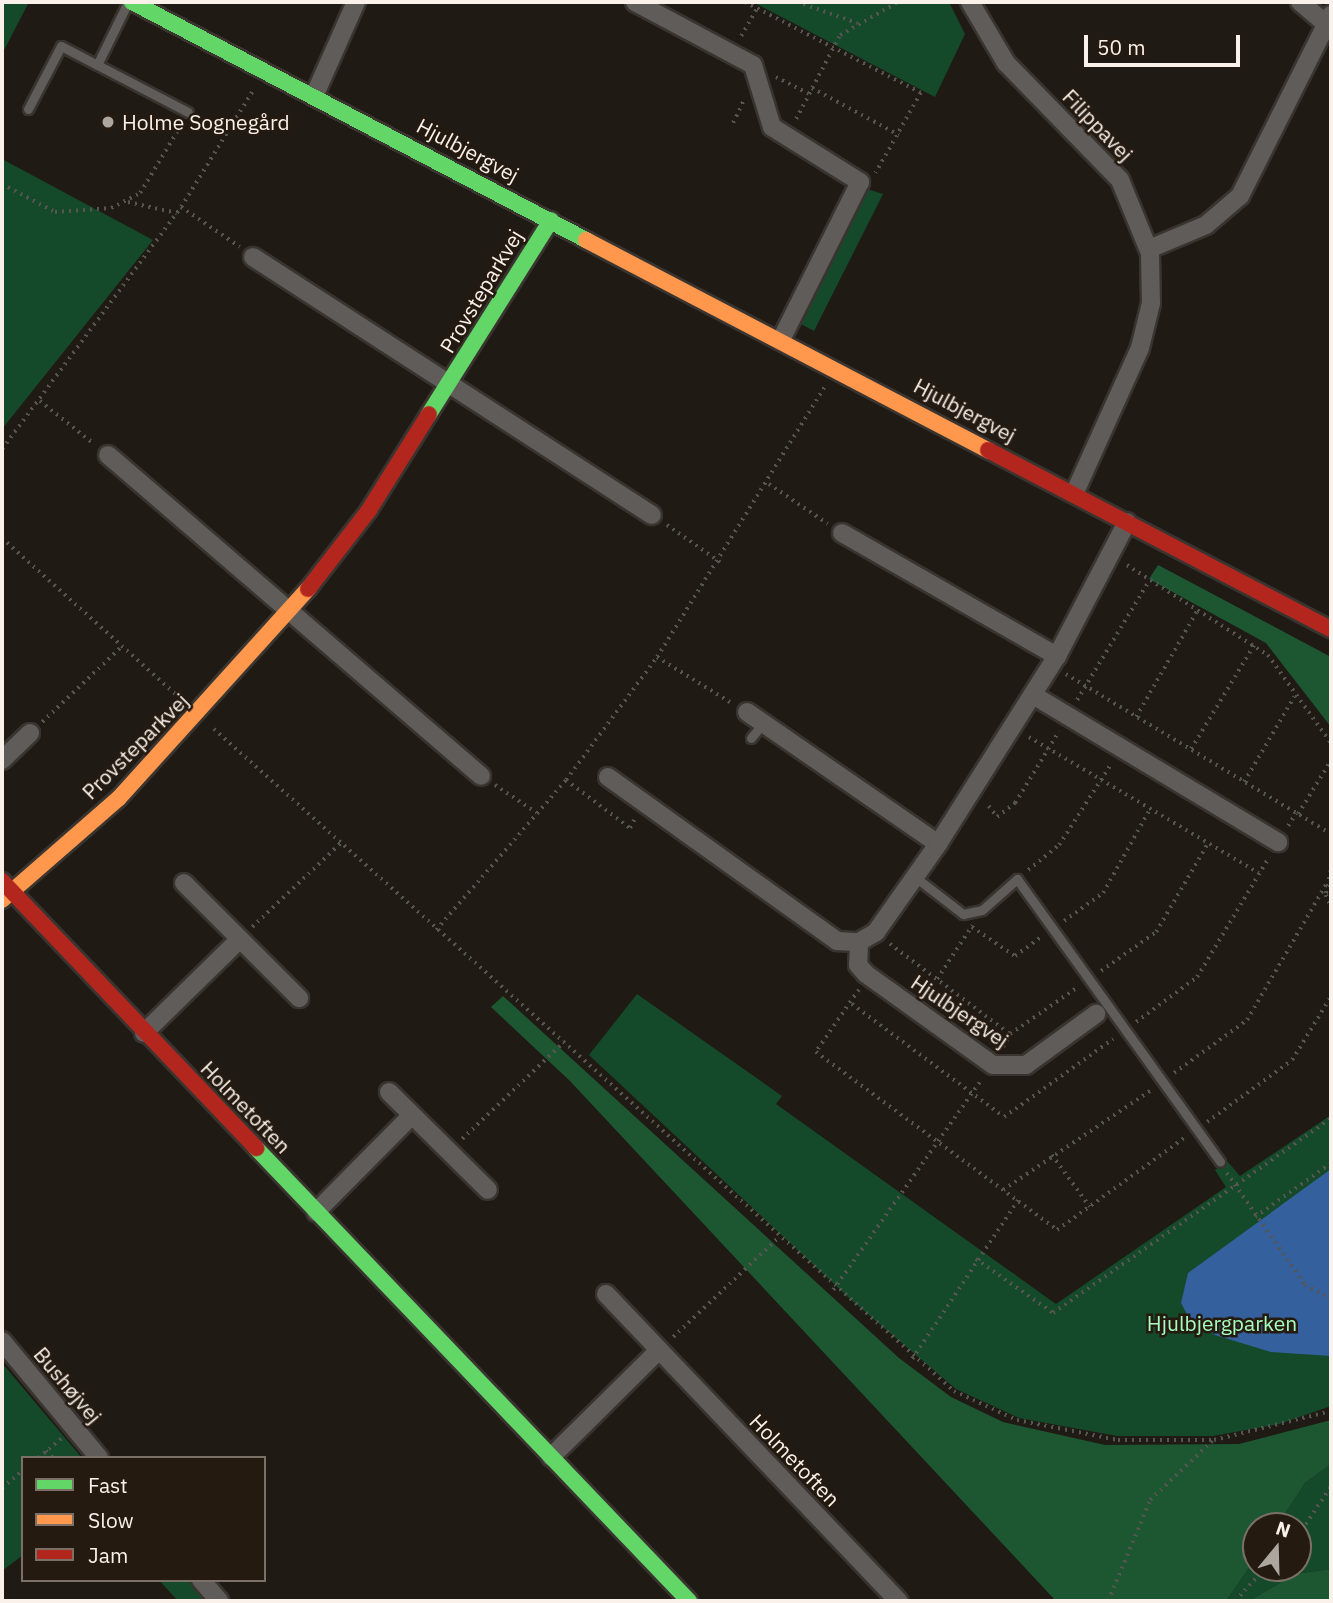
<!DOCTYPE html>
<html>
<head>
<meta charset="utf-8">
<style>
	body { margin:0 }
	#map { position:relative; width:1333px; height:1603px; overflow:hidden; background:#201a15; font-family:"IBM Plex Sans",sans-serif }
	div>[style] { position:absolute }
	.green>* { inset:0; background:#144a29 }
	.forest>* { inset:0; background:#1c5732 }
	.water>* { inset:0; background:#34609e }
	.path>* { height:3.5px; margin-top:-1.75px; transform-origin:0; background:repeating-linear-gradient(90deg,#575551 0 2px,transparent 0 7px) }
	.roads { filter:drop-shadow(2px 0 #39342f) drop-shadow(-2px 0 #39342f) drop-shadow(0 2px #39342f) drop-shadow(0 -2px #39342f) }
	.lane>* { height:9px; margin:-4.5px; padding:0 4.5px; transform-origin:4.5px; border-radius:4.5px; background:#5f5c5a }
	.street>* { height:18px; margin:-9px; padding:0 9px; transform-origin:9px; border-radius:9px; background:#5f5c5a }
	.fast>* { height:16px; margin:-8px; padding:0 8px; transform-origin:8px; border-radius:8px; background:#63d668 }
	.slow>* { height:16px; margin:-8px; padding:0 8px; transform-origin:8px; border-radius:8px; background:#ff974d }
	.jam>* { height:16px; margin:-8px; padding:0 8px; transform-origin:8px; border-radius:8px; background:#b3261e }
	.dots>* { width:19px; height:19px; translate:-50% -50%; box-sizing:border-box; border:4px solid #251a10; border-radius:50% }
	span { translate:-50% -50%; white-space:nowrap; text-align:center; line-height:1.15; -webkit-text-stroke:5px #251a10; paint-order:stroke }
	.poi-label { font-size:21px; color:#f9f1ea }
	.left { translate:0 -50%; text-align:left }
	.street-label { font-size:21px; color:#f9f1ea }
	.park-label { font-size:21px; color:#a4fcbe }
	.frame { position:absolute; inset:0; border:4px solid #f9f1ea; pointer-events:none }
	.legend { position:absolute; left:21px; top:1456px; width:245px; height:126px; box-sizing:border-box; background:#251a10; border:2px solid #7a7067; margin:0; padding:9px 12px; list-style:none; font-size:21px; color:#f9f1ea }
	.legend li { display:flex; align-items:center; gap:14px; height:35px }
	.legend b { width:35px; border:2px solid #7a7067 }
	.north { position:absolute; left:1242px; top:1512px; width:70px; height:70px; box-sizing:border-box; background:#251a10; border:2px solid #7a7067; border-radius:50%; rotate:19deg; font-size:19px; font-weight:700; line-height:28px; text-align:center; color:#f9f1ea }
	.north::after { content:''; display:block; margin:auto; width:24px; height:32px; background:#ada69f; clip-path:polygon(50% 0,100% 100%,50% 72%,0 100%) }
	.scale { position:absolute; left:1084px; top:35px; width:156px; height:32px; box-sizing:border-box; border:4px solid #f9f1ea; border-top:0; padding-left:9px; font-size:21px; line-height:24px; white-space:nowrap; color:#f9f1ea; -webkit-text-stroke:5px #251a10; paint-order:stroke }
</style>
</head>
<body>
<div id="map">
	<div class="green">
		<i style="clip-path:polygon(2px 2px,29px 2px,2px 54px)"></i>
		<i style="clip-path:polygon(753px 2px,949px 2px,965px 34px,935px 97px)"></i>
		<i style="clip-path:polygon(2px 159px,153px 240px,2px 429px)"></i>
		<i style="clip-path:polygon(848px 183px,883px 194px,814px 331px,782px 314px)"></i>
		<i style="clip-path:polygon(637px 994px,782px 1096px,776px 1104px,1056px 1304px,1226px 1187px,1215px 1170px,1227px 1161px,1240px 1176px,1331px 1115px,1331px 1406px,1279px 1424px,1213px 1436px,1117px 1436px,1019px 1418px,956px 1389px,850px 1299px,589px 1055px)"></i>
		<i style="clip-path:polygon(2px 1363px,82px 1458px,23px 1458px,23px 1555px,2px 1571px)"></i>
		<i style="clip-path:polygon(1331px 1464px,1331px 1569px,1295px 1574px,1249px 1601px,1226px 1601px,1256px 1558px,1256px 1568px,1298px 1568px,1298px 1526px,1277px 1526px,1305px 1483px)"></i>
		<i style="clip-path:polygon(159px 1580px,188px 1580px,206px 1601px,178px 1601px)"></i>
	</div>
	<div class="forest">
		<i style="clip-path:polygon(1158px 565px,1331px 657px,1331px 727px,1266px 643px,1149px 579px)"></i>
		<i style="clip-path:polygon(503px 996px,899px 1358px,951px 1397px,1003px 1422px,1105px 1445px,1239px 1444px,1331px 1420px,1331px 1464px,1305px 1483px,1277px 1526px,1256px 1526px,1256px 1558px,1226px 1601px,1056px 1601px,570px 1081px,491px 1007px)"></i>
		<i style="clip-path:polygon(1331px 1569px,1331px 1601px,1249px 1601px,1295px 1574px)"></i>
	</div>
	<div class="water">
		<i style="clip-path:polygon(1331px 1169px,1331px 1356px,1271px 1352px,1215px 1335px,1189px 1318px,1181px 1303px,1188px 1273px)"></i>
	</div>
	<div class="path">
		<i style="left:745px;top:2px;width:198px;rotate:27.3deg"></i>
		<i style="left:921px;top:93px;width:92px;rotate:119.4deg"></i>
		<i style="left:797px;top:2px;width:64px;rotate:19.3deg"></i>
		<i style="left:741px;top:36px;width:32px;rotate:-60deg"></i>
		<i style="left:776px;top:77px;width:37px;rotate:27deg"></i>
		<i style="left:812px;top:88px;width:99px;rotate:28.4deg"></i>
		<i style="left:796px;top:119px;width:95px;rotate:-62.4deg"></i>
		<i style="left:840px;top:35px;width:67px;rotate:-29.6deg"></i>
		<i style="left:733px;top:123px;width:26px;rotate:-65deg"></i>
		<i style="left:2px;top:184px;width:60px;rotate:27.8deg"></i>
		<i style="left:55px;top:212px;width:56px;rotate:-4.1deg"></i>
		<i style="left:111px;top:208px;width:33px;rotate:-27deg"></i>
		<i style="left:140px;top:193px;width:79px;rotate:-58.9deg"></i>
		<i style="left:128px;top:202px;width:50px;rotate:12.7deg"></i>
		<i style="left:181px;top:207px;width:71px;rotate:34.1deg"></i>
		<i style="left:40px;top:401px;width:69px;rotate:38.5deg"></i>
		<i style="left:2px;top:449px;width:301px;rotate:-53.5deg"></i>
		<i style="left:181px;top:207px;width:139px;rotate:-58.3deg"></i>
		<i style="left:769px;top:484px;width:71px;rotate:34.1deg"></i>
		<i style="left:667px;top:525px;width:65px;rotate:34.9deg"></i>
		<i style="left:2px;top:538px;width:239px;rotate:42deg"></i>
		<i style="left:1127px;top:565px;width:167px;rotate:32.6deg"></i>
		<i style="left:1268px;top:655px;width:108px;rotate:54.4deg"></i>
		<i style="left:657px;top:657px;width:89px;rotate:31.7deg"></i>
		<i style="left:1066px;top:674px;width:310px;rotate:31.1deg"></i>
		<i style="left:1077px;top:700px;width:135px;rotate:-58.9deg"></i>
		<i style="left:1136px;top:717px;width:122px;rotate:-60.1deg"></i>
		<i style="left:42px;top:722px;width:110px;rotate:-43.5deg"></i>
		<i style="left:214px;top:729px;width:993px;rotate:41.82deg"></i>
		<i style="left:954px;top:1391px;width:69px;rotate:24.7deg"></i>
		<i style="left:1017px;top:1420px;width:103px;rotate:11.2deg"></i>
		<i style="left:1118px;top:1440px;width:96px"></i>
		<i style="left:1214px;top:1440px;width:121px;rotate:-13.9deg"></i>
		<i style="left:1029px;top:737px;width:267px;rotate:30.6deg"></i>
		<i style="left:1191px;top:749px;width:122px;rotate:-58.8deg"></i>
		<i style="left:566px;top:780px;width:80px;rotate:36.9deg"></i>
		<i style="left:630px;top:828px;width:9px;rotate:-63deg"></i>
		<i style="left:1244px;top:782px;width:99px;rotate:-59.5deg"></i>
		<i style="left:495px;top:785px;width:50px;rotate:33.7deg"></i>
		<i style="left:989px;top:806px;width:14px;rotate:54deg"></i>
		<i style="left:997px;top:817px;width:23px;rotate:-38deg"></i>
		<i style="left:1015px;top:803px;width:84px;rotate:-58.6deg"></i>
		<i style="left:1298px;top:814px;width:63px;rotate:-58.6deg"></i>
		<i style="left:1288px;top:826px;width:15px;rotate:-58deg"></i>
		<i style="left:1028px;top:870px;width:40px;rotate:-39deg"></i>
		<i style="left:1059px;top:845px;width:96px;rotate:-57.3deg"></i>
		<i style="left:1331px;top:871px;width:25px;rotate:102deg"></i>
		<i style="left:1326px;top:895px;width:12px;rotate:66deg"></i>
		<i style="left:1064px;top:921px;width:48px;rotate:-35.7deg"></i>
		<i style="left:1103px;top:893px;width:96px;rotate:-60.8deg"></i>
		<i style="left:252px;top:927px;width:124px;rotate:-43.4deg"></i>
		<i style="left:972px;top:927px;width:52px;rotate:34deg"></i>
		<i style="left:1015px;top:956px;width:31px;rotate:-36deg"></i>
		<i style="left:436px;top:930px;width:198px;rotate:-49.1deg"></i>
		<i style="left:566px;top:780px;width:153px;rotate:-53.5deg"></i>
		<i style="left:657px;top:657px;width:317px;rotate:-58.2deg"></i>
		<i style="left:890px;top:944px;width:150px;rotate:36.9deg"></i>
		<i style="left:1101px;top:971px;width:67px;rotate:-35.3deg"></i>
		<i style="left:1156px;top:932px;width:103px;rotate:-59.7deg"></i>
		<i style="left:937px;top:979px;width:64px;rotate:-56.6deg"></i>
		<i style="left:859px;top:990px;width:75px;rotate:124.7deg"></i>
		<i style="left:816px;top:1052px;width:300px;rotate:36.4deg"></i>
		<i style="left:1057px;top:1230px;width:160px;rotate:-35.9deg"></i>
		<i style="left:852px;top:1004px;width:189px;rotate:36.6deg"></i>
		<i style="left:1004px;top:1117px;width:134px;rotate:-35.6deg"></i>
		<i style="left:1136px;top:1022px;width:76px;rotate:-36.4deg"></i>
		<i style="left:1197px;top:977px;width:140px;rotate:-59deg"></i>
		<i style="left:1003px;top:1047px;width:15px;rotate:-62deg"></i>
		<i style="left:1010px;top:1034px;width:83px;rotate:-34.7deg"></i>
		<i style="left:1174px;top:1073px;width:90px;rotate:-36deg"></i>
		<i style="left:1247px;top:1020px;width:161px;rotate:-59.8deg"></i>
		<i style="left:1207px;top:1122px;width:105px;rotate:-36.1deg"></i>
		<i style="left:1292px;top:1060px;width:75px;rotate:-58.6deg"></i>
		<i style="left:462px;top:1139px;width:141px;rotate:-43.6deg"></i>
		<i style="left:1052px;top:1155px;width:64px;rotate:53.8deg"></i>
		<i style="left:1227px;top:1173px;width:136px;rotate:55.1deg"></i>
		<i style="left:1305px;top:1285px;width:30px;rotate:28deg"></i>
		<i style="left:1003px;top:1190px;width:179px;rotate:-34deg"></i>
		<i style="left:1255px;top:1217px;width:93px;rotate:-35.4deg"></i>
		<i style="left:976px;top:1259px;width:94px;rotate:35deg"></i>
		<i style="left:1053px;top:1313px;width:340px;rotate:-35deg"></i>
		<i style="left:833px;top:1290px;width:257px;rotate:-54.8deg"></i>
		<i style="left:673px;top:1337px;width:143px;rotate:-43.3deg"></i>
		<i style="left:912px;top:1359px;width:191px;rotate:-56.3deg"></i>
		<i style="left:46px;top:1451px;width:10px;rotate:45deg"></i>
		<i style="left:38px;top:1458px;width:30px;rotate:-40deg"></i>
		<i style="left:2px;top:1488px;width:28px;rotate:-41deg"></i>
		<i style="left:1298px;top:1536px;width:60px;rotate:-56.6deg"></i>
		<i style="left:1108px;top:1601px;width:109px;rotate:-67.4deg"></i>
		<i style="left:1150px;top:1500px;width:87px;rotate:-43.6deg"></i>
		<i style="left:1235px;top:1601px;width:45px;rotate:-47.7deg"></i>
	</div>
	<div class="roads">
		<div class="lane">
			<i style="left:97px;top:65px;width:70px;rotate:-63.8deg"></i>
			<i style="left:28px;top:109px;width:71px;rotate:-62.4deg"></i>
			<i style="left:61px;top:46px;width:143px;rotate:27.5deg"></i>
			<i style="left:751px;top:738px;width:19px;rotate:-51deg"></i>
			<i style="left:915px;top:877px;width:61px;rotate:37.6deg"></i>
			<i style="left:963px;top:914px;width:19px;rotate:-12deg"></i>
			<i style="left:982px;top:910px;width:47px;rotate:-41.5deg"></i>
			<i style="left:1017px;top:879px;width:348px;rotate:54.3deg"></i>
		</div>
		<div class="street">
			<i style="left:635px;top:2px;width:134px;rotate:28.1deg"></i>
			<i style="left:753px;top:65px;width:65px;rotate:73deg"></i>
			<i style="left:772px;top:127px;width:104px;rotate:32deg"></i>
			<i style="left:860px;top:182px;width:177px;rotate:116.6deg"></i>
			<i style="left:970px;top:2px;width:71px;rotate:59.5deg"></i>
			<i style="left:1006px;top:63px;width:163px;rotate:45.7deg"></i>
			<i style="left:1120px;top:180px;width:79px;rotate:67.7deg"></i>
			<i style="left:1150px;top:253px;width:50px;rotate:88.9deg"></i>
			<i style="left:1151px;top:303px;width:46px;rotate:103.7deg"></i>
			<i style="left:1140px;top:348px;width:160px;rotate:114.3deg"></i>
			<i style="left:1300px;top:2px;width:35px;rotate:40deg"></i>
			<i style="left:315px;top:94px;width:101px;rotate:-66deg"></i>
			<i style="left:1149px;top:249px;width:62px;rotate:-22.8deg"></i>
			<i style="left:1206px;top:225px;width:45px;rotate:-40.5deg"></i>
			<i style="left:1240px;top:196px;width:203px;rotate:-63.3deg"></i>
			<i style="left:253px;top:257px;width:475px;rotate:32.9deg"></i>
			<i style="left:108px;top:455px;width:492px;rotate:40.7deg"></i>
			<i style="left:842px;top:533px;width:248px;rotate:29.8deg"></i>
			<i style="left:1033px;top:695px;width:286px;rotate:31deg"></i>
			<i style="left:747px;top:712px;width:232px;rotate:34.6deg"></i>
			<i style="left:2px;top:760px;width:39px;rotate:-44deg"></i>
			<i style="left:608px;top:777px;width:282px;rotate:35.6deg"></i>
			<i style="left:837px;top:941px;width:22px;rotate:3deg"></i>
			<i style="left:859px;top:942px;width:20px;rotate:-30deg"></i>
			<i style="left:876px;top:932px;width:108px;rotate:-54.8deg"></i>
			<i style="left:938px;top:844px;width:222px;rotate:-57.7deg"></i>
			<i style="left:1057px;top:656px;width:151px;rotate:-62.4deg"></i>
			<i style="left:184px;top:883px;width:163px;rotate:45deg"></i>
			<i style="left:859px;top:942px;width:23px;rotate:92deg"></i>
			<i style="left:858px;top:965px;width:12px;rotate:48deg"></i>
			<i style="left:866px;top:974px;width:156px;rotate:35.6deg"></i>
			<i style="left:993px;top:1065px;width:33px"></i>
			<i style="left:1026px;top:1065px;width:87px;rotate:-36.1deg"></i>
			<i style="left:144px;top:1033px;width:134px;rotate:-44.4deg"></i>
			<i style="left:389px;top:1092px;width:139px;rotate:44.7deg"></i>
			<i style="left:316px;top:1212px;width:136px;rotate:-45.3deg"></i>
			<i style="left:606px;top:1294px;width:424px;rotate:46.4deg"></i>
			<i style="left:2px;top:1341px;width:152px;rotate:50.3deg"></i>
			<i style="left:551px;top:1457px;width:152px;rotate:-44.7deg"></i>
			<i style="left:201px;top:1580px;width:28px;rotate:49deg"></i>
		</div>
		<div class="fast">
			<i style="left:132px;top:2px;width:513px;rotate:27.66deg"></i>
			<i style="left:429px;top:414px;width:229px;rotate:-57.8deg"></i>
			<i style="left:256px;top:1148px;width:627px;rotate:46.29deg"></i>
		</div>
		<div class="slow">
			<i style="left:586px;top:240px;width:454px;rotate:27.6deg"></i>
			<i style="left:2px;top:900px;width:155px;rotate:-41.1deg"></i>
			<i style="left:119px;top:798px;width:282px;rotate:-47.9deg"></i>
		</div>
		<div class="jam">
			<i style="left:988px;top:450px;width:387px;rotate:27.6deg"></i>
			<i style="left:308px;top:589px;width:100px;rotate:-52.3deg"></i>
			<i style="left:369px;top:510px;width:113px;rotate:-58deg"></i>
			<i style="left:2px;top:881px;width:369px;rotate:46.4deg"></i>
		</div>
	</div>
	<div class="dots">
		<i style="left:108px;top:122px;background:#ada69f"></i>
	</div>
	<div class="poi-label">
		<span class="left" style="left:122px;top:122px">Holme Sognegård</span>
	</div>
	<div class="street-label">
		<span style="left:1098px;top:125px;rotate:46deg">Filippavej</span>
		<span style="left:468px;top:150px;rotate:28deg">Hjulbjergvej</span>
		<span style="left:481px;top:291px;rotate:-59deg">Provsteparkvej</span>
		<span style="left:965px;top:410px;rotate:28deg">Hjulbjergvej</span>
		<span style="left:135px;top:746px;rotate:-45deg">Provsteparkvej</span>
		<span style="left:960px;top:1011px;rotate:34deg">Hjulbjergvej</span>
		<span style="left:246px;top:1107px;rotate:46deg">Holmetoften</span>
		<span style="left:68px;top:1385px;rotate:50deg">Bushøjvej</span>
		<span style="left:795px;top:1460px;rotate:46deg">Holmetoften</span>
	</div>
	<div class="park-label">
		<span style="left:1222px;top:1323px">Hjulbjergparken</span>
	</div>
	<div class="frame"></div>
	<ul class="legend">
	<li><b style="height:9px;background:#63d668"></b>Fast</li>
	<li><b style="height:9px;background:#ff974d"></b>Slow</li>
	<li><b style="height:9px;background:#b3261e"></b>Jam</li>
	</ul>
	<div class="north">N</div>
	<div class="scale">50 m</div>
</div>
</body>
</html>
